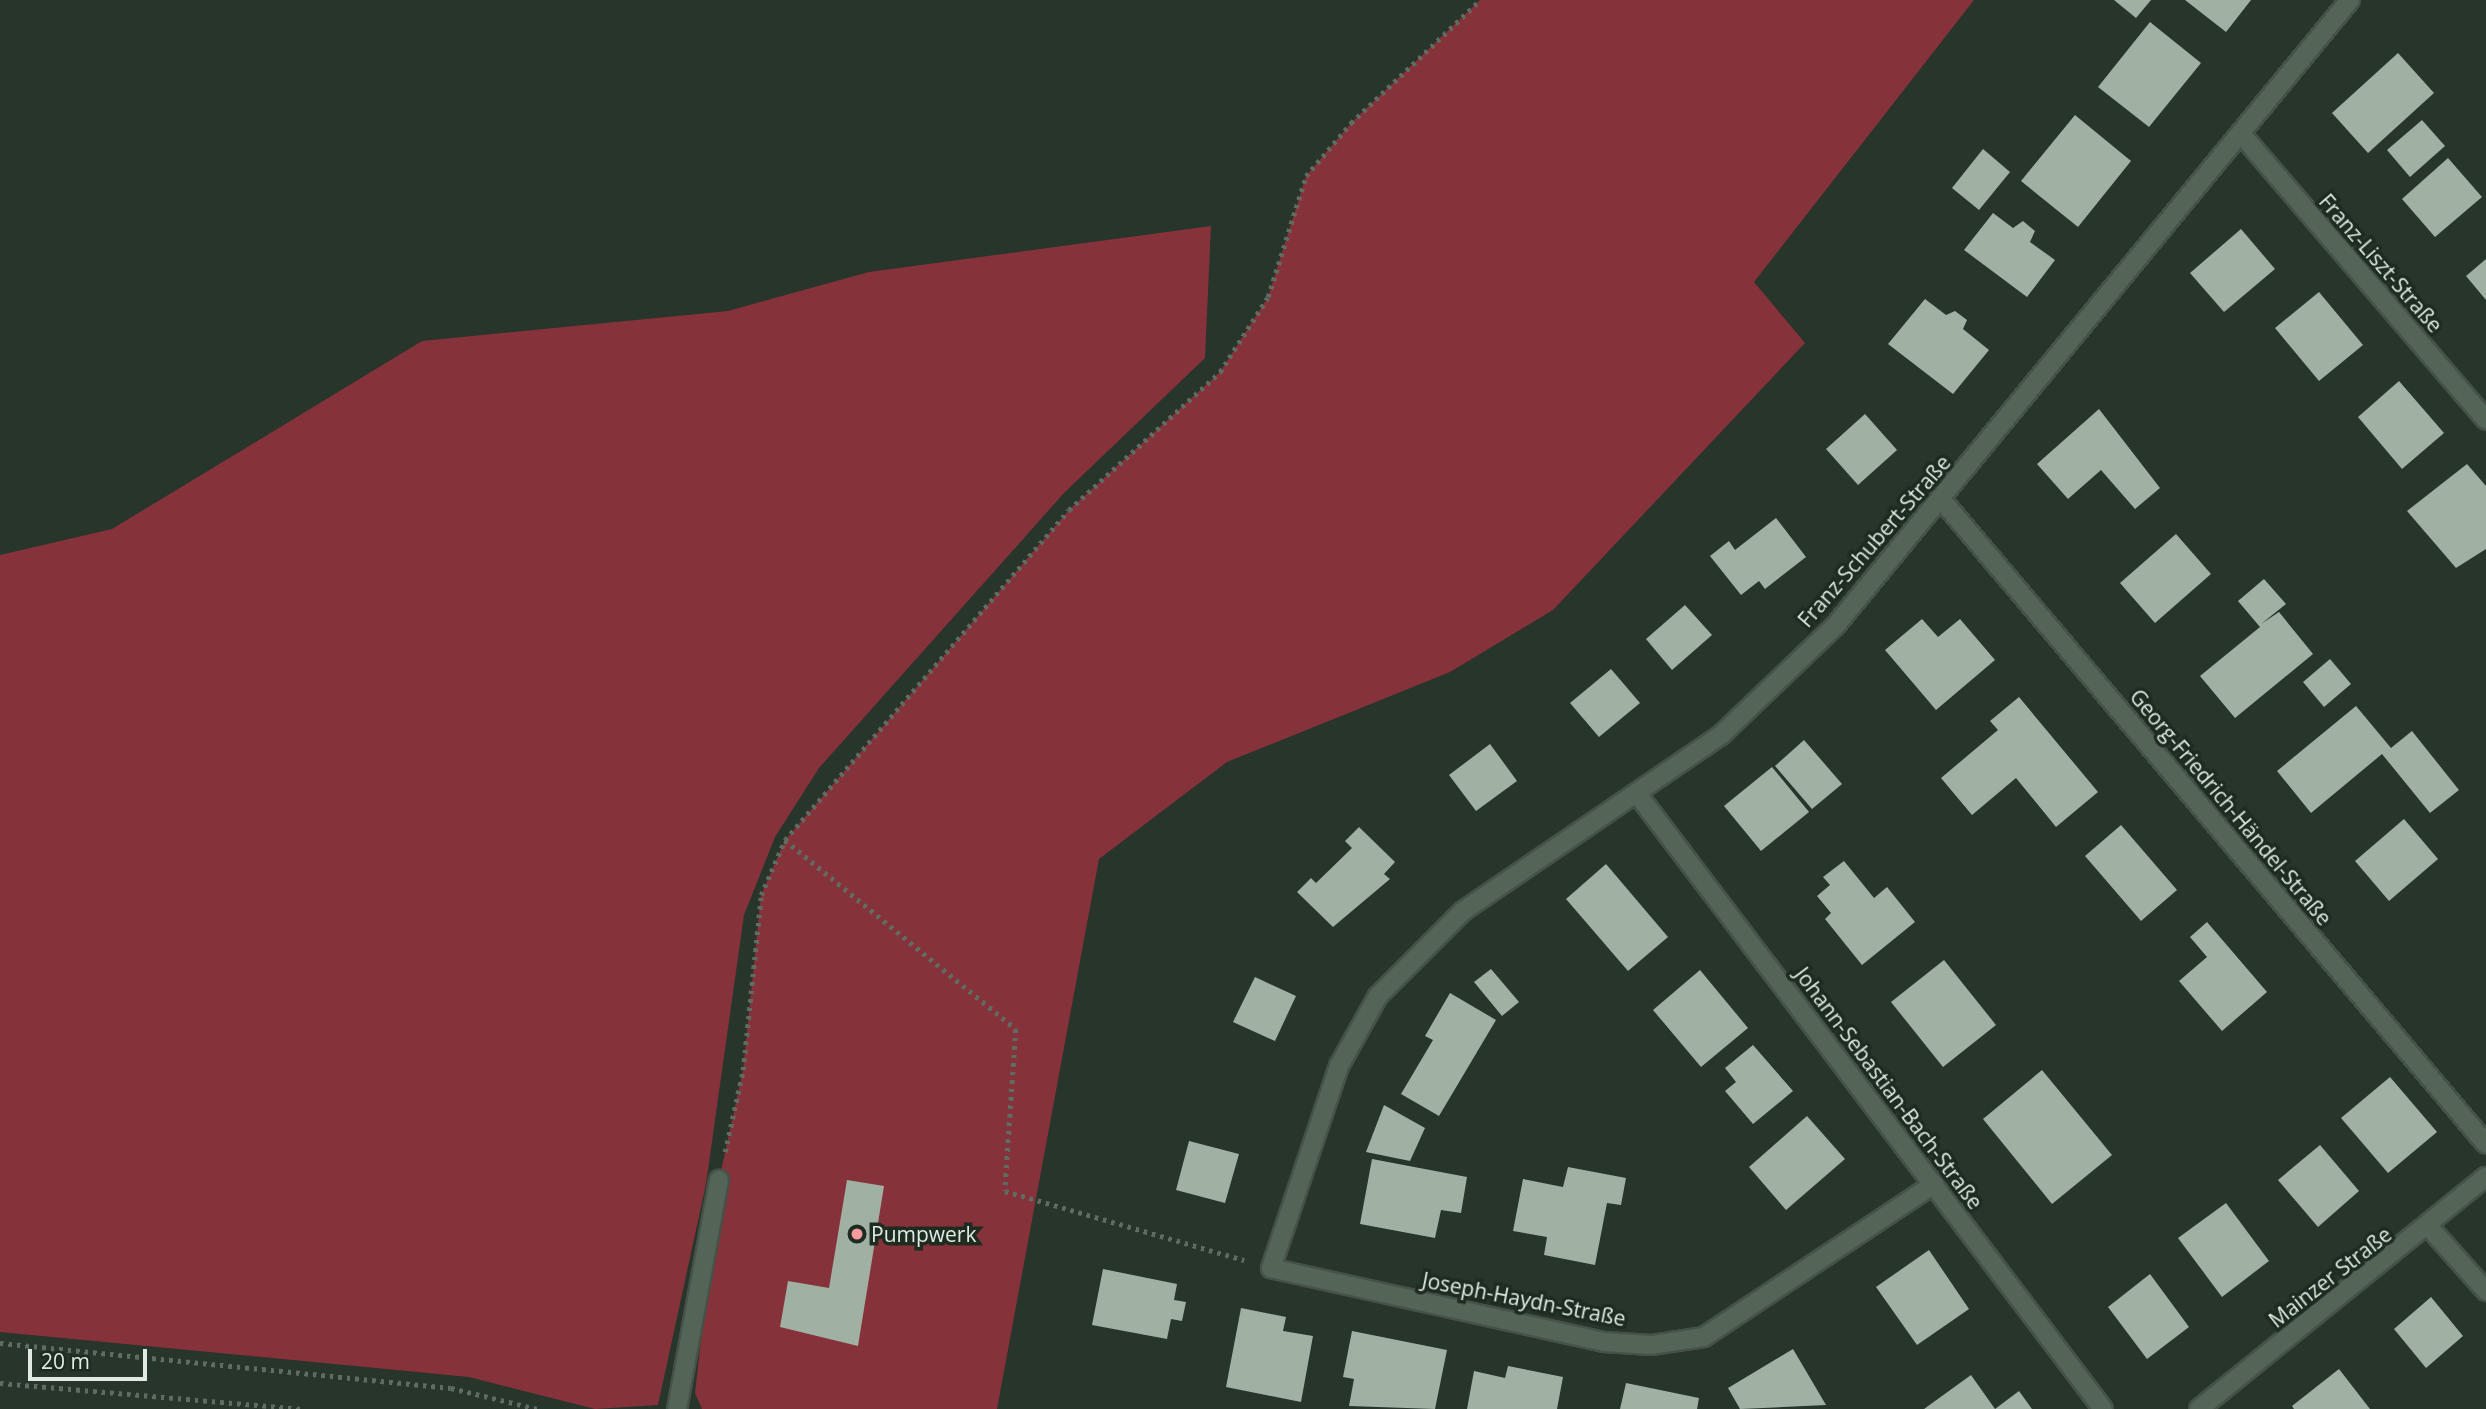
<!DOCTYPE html>
<html>
<head>
<meta charset="utf-8">
<style>
	body { margin:0 }
	#map { position:relative; width:2486px; height:1409px; overflow:hidden; background:#27352a; font-family:"Open Sans",sans-serif }
	div>[style] { position:absolute }
	.green>* { inset:0; background:#85323a }
	.building>* { inset:0; background:#a0b1a3 }
	.path>* { height:4.5px; margin-top:-2.25px; transform-origin:0; background:repeating-linear-gradient(90deg,#5f6c62 0 3.5px,transparent 0 8.5px) }
	.roads { filter:drop-shadow(2px 0 #465248) drop-shadow(-2px 0 #465248) drop-shadow(0 2px #465248) drop-shadow(0 -2px #465248) }
	.lane>* { height:18px; margin:-9px; padding:0 9px; transform-origin:9px; border-radius:9px; background:#546457 }
	.street>* { height:18px; margin:-9px; padding:0 9px; transform-origin:9px; border-radius:9px; background:#546457 }
	.dots>* { width:19px; height:19px; translate:-50% -50%; box-sizing:border-box; border:4px solid #1d2b20; border-radius:50% }
	span { translate:-50% -50%; white-space:nowrap; text-align:center; line-height:1.15; -webkit-text-stroke:7px #1d2b20; paint-order:stroke }
	.street-label { font-size:21px; color:#e1eae2 }
	.poi-label { font-size:21px; color:#e1eae2 }
	.left { translate:0 -50%; text-align:left }
	.scale { position:absolute; left:28px; top:1349px; width:119px; height:32px; box-sizing:border-box; border:4px solid #e1eae2; border-top:0; padding-left:9px; font-size:21px; line-height:24px; white-space:nowrap; color:#e1eae2; -webkit-text-stroke:5px #1d2b20; paint-order:stroke }
</style>
</head>
<body>
<div id="map">
	<div class="green">
		<i style="clip-path:polygon(1480px 0,1974px 0,1754px 282px,1805px 343px,1553px 610px,1450px 672px,1227px 762px,1099px 859px,997px 1409px,702px 1409px,695px 1393px,719px 1180px,743px 1070px,761px 895px,785px 840px,1069px 510px,1220px 372px,1268px 297px,1306px 176px,1351px 123px)"></i>
		<i style="clip-path:polygon(1211px 226px,1205px 358px,1064px 493px,819px 768px,775px 837px,744px 915px,706px 1184px,658px 1405px,595px 1409px,469px 1377px,0 1332px,0 555px,112px 529px,422px 341px,728px 311px,869px 272px)"></i>
	</div>
	<div class="building">
		<i style="clip-path:polygon(2114px 0,2151px 0,2136px 18px)"></i>
		<i style="clip-path:polygon(2185px 0,2251px 0,2226px 32px)"></i>
		<i style="clip-path:polygon(2150px 22px,2201px 63px,2149px 127px,2098px 87px)"></i>
		<i style="clip-path:polygon(2398px 53px,2434px 93px,2368px 153px,2332px 113px)"></i>
		<i style="clip-path:polygon(2075px 115px,2131px 161px,2078px 227px,2021px 181px)"></i>
		<i style="clip-path:polygon(2422px 120px,2445px 146px,2410px 177px,2387px 150px)"></i>
		<i style="clip-path:polygon(1983px 149px,2010px 172px,1979px 210px,1952px 188px)"></i>
		<i style="clip-path:polygon(2448px 158px,2482px 197px,2435px 237px,2402px 199px)"></i>
		<i style="clip-path:polygon(1993px 213px,2013px 228px,2023px 221px,2035px 231px,2030px 242px,2055px 260px,2027px 297px,1964px 250px)"></i>
		<i style="clip-path:polygon(2241px 229px,2275px 269px,2224px 312px,2190px 273px)"></i>
		<i style="clip-path:polygon(2486px 259px,2486px 300px,2466px 276px)"></i>
		<i style="clip-path:polygon(2319px 292px,2363px 345px,2319px 381px,2275px 328px)"></i>
		<i style="clip-path:polygon(1925px 299px,1946px 315px,1955px 311px,1967px 320px,1963px 329px,1989px 350px,1953px 394px,1888px 344px)"></i>
		<i style="clip-path:polygon(2399px 381px,2444px 433px,2402px 469px,2358px 417px)"></i>
		<i style="clip-path:polygon(2099px 409px,2160px 488px,2135px 509px,2101px 470px,2068px 499px,2037px 464px)"></i>
		<i style="clip-path:polygon(1865px 414px,1897px 450px,1858px 485px,1826px 449px)"></i>
		<i style="clip-path:polygon(2467px 464px,2486px 486px,2486px 549px,2456px 568px,2407px 511px)"></i>
		<i style="clip-path:polygon(1776px 518px,1806px 557px,1765px 589px,1759px 581px,1741px 595px,1710px 556px,1729px 541px,1735px 550px)"></i>
		<i style="clip-path:polygon(2176px 534px,2211px 574px,2155px 623px,2120px 583px)"></i>
		<i style="clip-path:polygon(2264px 579px,2286px 604px,2261px 624px,2279px 612px,2313px 654px,2235px 718px,2200px 676px,2260px 627px,2238px 601px)"></i>
		<i style="clip-path:polygon(1685px 605px,1712px 635px,1672px 670px,1646px 639px)"></i>
		<i style="clip-path:polygon(1922px 619px,1938px 637px,1960px 619px,1995px 660px,1936px 710px,1885px 650px)"></i>
		<i style="clip-path:polygon(2330px 659px,2351px 684px,2324px 707px,2303px 682px)"></i>
		<i style="clip-path:polygon(1611px 669px,1640px 703px,1599px 737px,1570px 703px)"></i>
		<i style="clip-path:polygon(2019px 697px,2098px 792px,2056px 827px,2016px 778px,1972px 815px,1941px 778px,1998px 730px,1990px 721px)"></i>
		<i style="clip-path:polygon(2356px 706px,2391px 748px,2412px 731px,2459px 790px,2430px 813px,2382px 754px,2311px 813px,2277px 771px)"></i>
		<i style="clip-path:polygon(1804px 740px,1842px 784px,1812px 809px,1775px 766px)"></i>
		<i style="clip-path:polygon(1490px 744px,1517px 781px,1476px 811px,1449px 775px)"></i>
		<i style="clip-path:polygon(1772px 767px,1809px 812px,1761px 851px,1724px 806px)"></i>
		<i style="clip-path:polygon(2404px 819px,2438px 859px,2389px 901px,2355px 861px)"></i>
		<i style="clip-path:polygon(2121px 825px,2177px 890px,2141px 921px,2085px 856px)"></i>
		<i style="clip-path:polygon(1359px 827px,1395px 862px,1384px 874px,1390px 879px,1333px 927px,1297px 892px,1311px 878px,1316px 883px,1352px 848px,1345px 841px)"></i>
		<i style="clip-path:polygon(1844px 861px,1874px 898px,1887px 887px,1915px 922px,1862px 965px,1825px 919px,1831px 913px,1817px 896px,1830px 885px,1823px 877px)"></i>
		<i style="clip-path:polygon(1606px 864px,1668px 937px,1628px 971px,1566px 899px)"></i>
		<i style="clip-path:polygon(2207px 922px,2267px 992px,2222px 1031px,2179px 981px,2207px 957px,2190px 937px)"></i>
		<i style="clip-path:polygon(1944px 960px,1996px 1025px,1943px 1067px,1891px 1002px)"></i>
		<i style="clip-path:polygon(1491px 969px,1519px 1002px,1502px 1016px,1474px 982px)"></i>
		<i style="clip-path:polygon(1700px 970px,1748px 1028px,1701px 1067px,1653px 1010px)"></i>
		<i style="clip-path:polygon(1255px 977px,1296px 996px,1275px 1041px,1233px 1022px)"></i>
		<i style="clip-path:polygon(1450px 993px,1496px 1020px,1439px 1116px,1401px 1094px,1433px 1040px,1425px 1036px)"></i>
		<i style="clip-path:polygon(1753px 1045px,1793px 1091px,1753px 1124px,1725px 1091px,1736px 1082px,1725px 1068px)"></i>
		<i style="clip-path:polygon(2042px 1070px,2112px 1155px,2052px 1204px,1983px 1119px)"></i>
		<i style="clip-path:polygon(2390px 1077px,2437px 1132px,2388px 1173px,2341px 1118px)"></i>
		<i style="clip-path:polygon(1384px 1105px,1425px 1128px,1410px 1161px,1366px 1152px)"></i>
		<i style="clip-path:polygon(1807px 1116px,1845px 1159px,1786px 1210px,1749px 1167px)"></i>
		<i style="clip-path:polygon(1189px 1141px,1239px 1154px,1225px 1203px,1176px 1190px)"></i>
		<i style="clip-path:polygon(2320px 1145px,2359px 1191px,2318px 1227px,2278px 1180px)"></i>
		<i style="clip-path:polygon(1372px 1159px,1467px 1177px,1461px 1213px,1441px 1210px,1435px 1238px,1360px 1224px)"></i>
		<i style="clip-path:polygon(1568px 1167px,1626px 1178px,1621px 1205px,1607px 1203px,1595px 1265px,1544px 1255px,1547px 1237px,1513px 1231px,1523px 1179px,1563px 1187px)"></i>
		<i style="clip-path:polygon(847px 1180px,884px 1186px,858px 1346px,780px 1327px,788px 1281px,829px 1288px)"></i>
		<i style="clip-path:polygon(2226px 1203px,2269px 1261px,2222px 1297px,2178px 1238px)"></i>
		<i style="clip-path:polygon(1929px 1250px,1969px 1309px,1917px 1345px,1876px 1287px)"></i>
		<i style="clip-path:polygon(1103px 1269px,1177px 1284px,1174px 1300px,1186px 1302px,1182px 1321px,1171px 1319px,1167px 1339px,1092px 1325px)"></i>
		<i style="clip-path:polygon(2150px 1274px,2189px 1327px,2147px 1359px,2108px 1307px)"></i>
		<i style="clip-path:polygon(2431px 1297px,2463px 1336px,2426px 1368px,2394px 1329px)"></i>
		<i style="clip-path:polygon(1241px 1308px,1286px 1317px,1283px 1331px,1313px 1336px,1301px 1402px,1226px 1387px)"></i>
		<i style="clip-path:polygon(1352px 1331px,1447px 1350px,1435px 1409px,1349px 1406px,1354px 1379px,1343px 1377px)"></i>
		<i style="clip-path:polygon(1793px 1349px,1826px 1405px,1740px 1409px,1728px 1388px)"></i>
		<i style="clip-path:polygon(1508px 1366px,1563px 1377px,1557px 1409px,1467px 1409px,1474px 1371px,1505px 1378px)"></i>
		<i style="clip-path:polygon(2339px 1369px,2370px 1409px,2294px 1409px,2292px 1406px)"></i>
		<i style="clip-path:polygon(1971px 1375px,1995px 1409px,2019px 1391px,2032px 1409px,1924px 1409px)"></i>
		<i style="clip-path:polygon(1626px 1383px,1699px 1398px,1697px 1409px,1620px 1409px)"></i>
	</div>
	<div class="path">
		<i style="left:785px;top:840px;width:298px;rotate:39.3deg"></i>
		<i style="left:1016px;top:1029px;width:162px;rotate:93.9deg"></i>
		<i style="left:1005px;top:1191px;width:249px;rotate:16.1deg"></i>
		<i style="left:725px;top:1152px;width:84px;rotate:-77.6deg"></i>
		<i style="left:743px;top:1070px;width:176px;rotate:-84.1deg"></i>
		<i style="left:761px;top:895px;width:60px;rotate:-66.4deg"></i>
		<i style="left:785px;top:840px;width:435px;rotate:-49.3deg"></i>
		<i style="left:1069px;top:510px;width:205px;rotate:-42.4deg"></i>
		<i style="left:1220px;top:372px;width:89px;rotate:-57.4deg"></i>
		<i style="left:1268px;top:297px;width:127px;rotate:-72.6deg"></i>
		<i style="left:1306px;top:176px;width:70px;rotate:-49.7deg"></i>
		<i style="left:1351px;top:123px;width:178px;rotate:-43.6deg"></i>
		<i style="left:0;top:1343px;width:453px;rotate:5.7deg"></i>
		<i style="left:451px;top:1388px;width:89px;rotate:13.6deg"></i>
		<i style="left:0;top:1383px;width:303px;rotate:4.9deg"></i>
	</div>
	<div class="roads">
		<div class="lane">
			<i style="left:677px;top:1409px;width:233px;rotate:-79.6deg"></i>
		</div>
		<div class="street">
			<i style="left:2242px;top:135px;width:375px;rotate:49.4deg"></i>
			<i style="left:1941px;top:499px;width:844px;rotate:49.8deg"></i>
			<i style="left:1638px;top:795px;width:770px;rotate:52.86deg"></i>
			<i style="left:1934px;top:1184px;width:276px;rotate:146.4deg"></i>
			<i style="left:1704px;top:1337px;width:54px;rotate:171.4deg"></i>
			<i style="left:1651px;top:1345px;width:47px;rotate:-176.3deg"></i>
			<i style="left:1604px;top:1342px;width:341px;rotate:-167.5deg"></i>
			<i style="left:1271px;top:1268px;width:213px;rotate:-71.4deg"></i>
			<i style="left:1339px;top:1066px;width:80px;rotate:-60.9deg"></i>
			<i style="left:1378px;top:996px;width:120px;rotate:-45deg"></i>
			<i style="left:1463px;top:911px;width:312px;rotate:-34.3deg"></i>
			<i style="left:1721px;top:735px;width:159px;rotate:-43.7deg"></i>
			<i style="left:1836px;top:625px;width:809px;rotate:-50.57deg"></i>
			<i style="left:2429px;top:1227px;width:86px;rotate:48.3deg"></i>
			<i style="left:2199px;top:1409px;width:369px;rotate:-39deg"></i>
		</div>
	</div>
	<div class="dots">
		<i style="left:857px;top:1234px;background:#f59b9e"></i>
	</div>
	<div class="street-label">
		<span style="left:2381px;top:263px;rotate:49deg">Franz-Liszt-Straße</span>
		<span style="left:1874px;top:541px;rotate:-49deg">Franz-Schubert-Straße</span>
		<span style="left:2231px;top:807px;rotate:50deg">Georg-Friedrich-Händel-Straße</span>
		<span style="left:1889px;top:1088px;rotate:53deg">Johann-Sebastian-Bach-Straße</span>
		<span style="left:2330px;top:1277px;rotate:-38deg">Mainzer Straße</span>
		<span style="left:1524px;top:1299px;rotate:11deg">Joseph-Haydn-Straße</span>
	</div>
	<div class="poi-label">
		<span class="left" style="left:871px;top:1234px">Pumpwerk</span>
	</div>
	<div class="scale">20 m</div>
</div>
</body>
</html>
